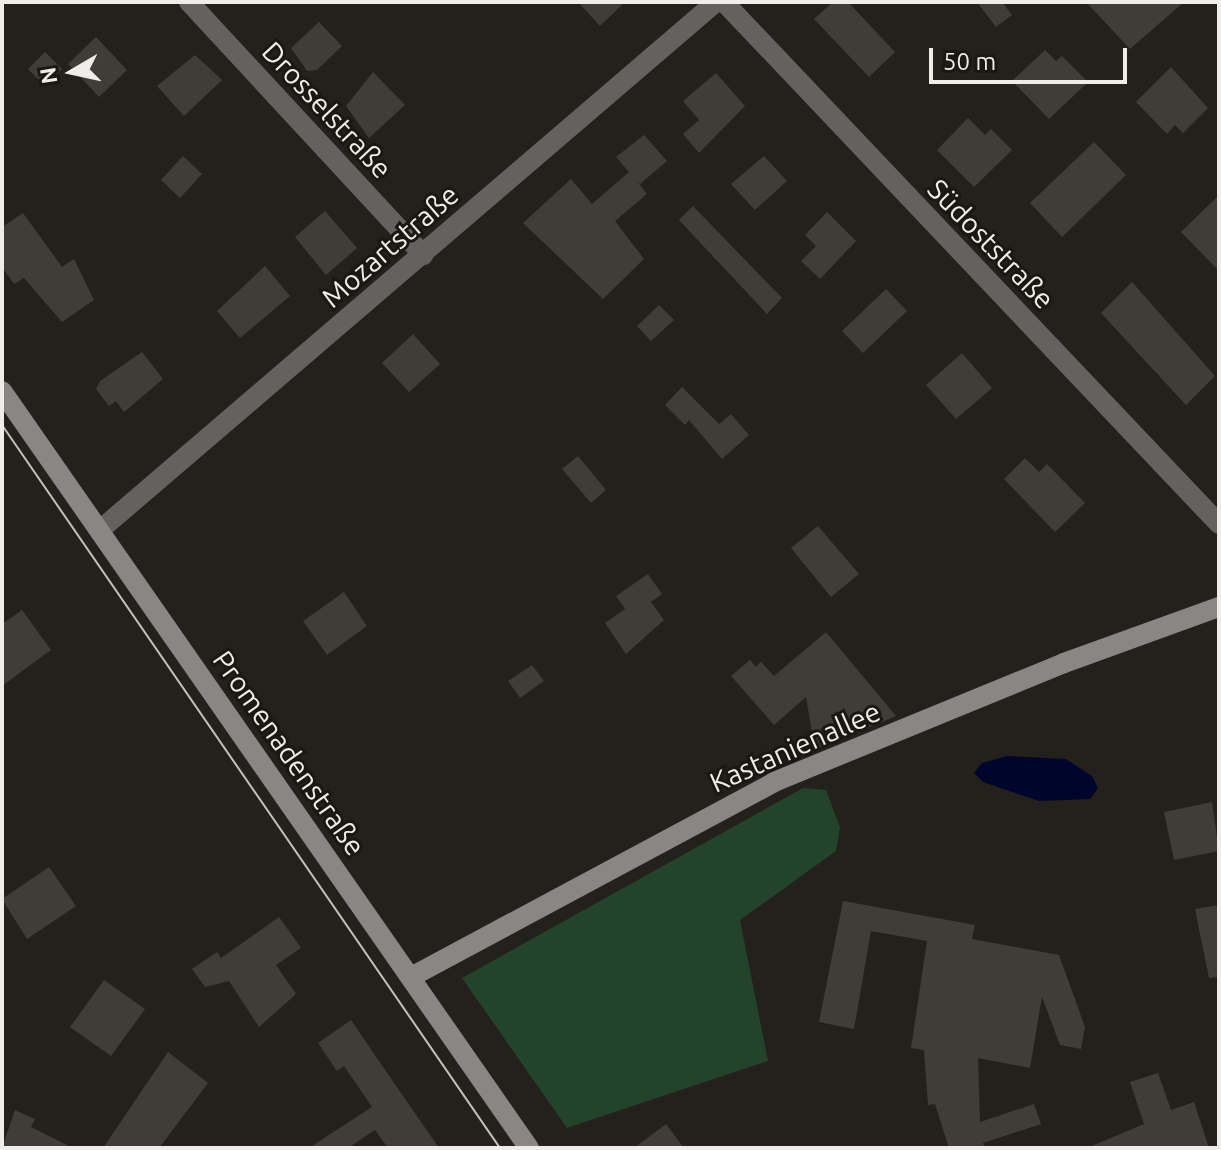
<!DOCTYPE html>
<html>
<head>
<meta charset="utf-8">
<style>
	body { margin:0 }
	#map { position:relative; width:1221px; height:1150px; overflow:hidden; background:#24201c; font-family:Ubuntu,sans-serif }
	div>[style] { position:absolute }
	.green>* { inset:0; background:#23442a }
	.water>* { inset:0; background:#00062b }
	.building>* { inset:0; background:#403c38 }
	.street>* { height:20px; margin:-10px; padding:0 10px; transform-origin:10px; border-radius:10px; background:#646161 }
	.secondary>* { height:20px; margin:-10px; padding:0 10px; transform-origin:10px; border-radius:10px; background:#8b8686 }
	.tram>* { height:2px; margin:-1px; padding:0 1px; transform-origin:1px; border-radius:1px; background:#c3c0bd }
	span { translate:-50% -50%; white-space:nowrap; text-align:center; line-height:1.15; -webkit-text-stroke:6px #1b1713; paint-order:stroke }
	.street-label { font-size:28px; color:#efece9 }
	.frame { position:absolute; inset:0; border:4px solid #efece9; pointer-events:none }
	.north { position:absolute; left:32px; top:32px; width:80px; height:80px; -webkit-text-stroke:6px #1b1713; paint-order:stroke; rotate:261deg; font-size:22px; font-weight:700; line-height:32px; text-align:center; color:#efece9 }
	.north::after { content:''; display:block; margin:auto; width:28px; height:36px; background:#efece9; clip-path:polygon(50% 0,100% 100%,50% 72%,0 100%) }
	.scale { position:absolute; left:929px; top:48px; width:198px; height:36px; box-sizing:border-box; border:4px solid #efece9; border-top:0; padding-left:10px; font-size:24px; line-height:28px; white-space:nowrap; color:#efece9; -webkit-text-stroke:6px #1b1713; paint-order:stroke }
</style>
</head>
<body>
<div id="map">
	<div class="green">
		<i style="clip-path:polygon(803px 788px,826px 790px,840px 827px,836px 851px,740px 920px,768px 1061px,567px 1128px,462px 978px)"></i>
	</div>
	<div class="water">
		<i style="clip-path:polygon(1007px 756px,1066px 759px,1092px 776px,1098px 788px,1090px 799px,1039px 801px,983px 782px,974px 773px,982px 763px)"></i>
	</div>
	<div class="building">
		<i style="clip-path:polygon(578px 2px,625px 2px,600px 26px)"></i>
		<i style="clip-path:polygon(833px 2px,848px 2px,895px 52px,869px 77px,814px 19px)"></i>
		<i style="clip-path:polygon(977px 2px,1002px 2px,1012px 15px,996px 27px)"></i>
		<i style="clip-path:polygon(1086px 2px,1184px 2px,1130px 49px)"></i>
		<i style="clip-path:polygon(319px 22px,342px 46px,317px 70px,307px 71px,291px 48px)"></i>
		<i style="clip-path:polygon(96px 37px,127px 70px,99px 97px,68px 64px)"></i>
		<i style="clip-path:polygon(1045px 50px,1056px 61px,1062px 56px,1088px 82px,1049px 119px,1012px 81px)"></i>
		<i style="clip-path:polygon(45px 52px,62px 69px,45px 86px,28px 69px)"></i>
		<i style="clip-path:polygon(195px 55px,222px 80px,184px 116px,157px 86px)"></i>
		<i style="clip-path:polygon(1171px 67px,1208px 108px,1183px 133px,1175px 125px,1167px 134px,1136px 102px)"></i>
		<i style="clip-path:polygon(373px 72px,405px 105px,369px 138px,346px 106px)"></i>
		<i style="clip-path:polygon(716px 73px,745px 106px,699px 153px,683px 134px,699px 120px,683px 101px)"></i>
		<i style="clip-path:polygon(968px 118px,985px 135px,991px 129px,1012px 150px,974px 187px,937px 150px)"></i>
		<i style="clip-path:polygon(644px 135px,667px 161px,640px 184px,636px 180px,647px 194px,615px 221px,644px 259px,603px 299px,523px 223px,571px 179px,592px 204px,629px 172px,616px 157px)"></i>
		<i style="clip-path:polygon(1094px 142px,1126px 175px,1062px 237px,1030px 203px)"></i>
		<i style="clip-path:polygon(183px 156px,202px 174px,180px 198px,161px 180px)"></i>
		<i style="clip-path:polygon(764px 156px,787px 181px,755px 210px,731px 184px)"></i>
		<i style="clip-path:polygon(1219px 195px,1219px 271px,1181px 232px)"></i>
		<i style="clip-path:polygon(693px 206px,782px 298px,767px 314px,679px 220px)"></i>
		<i style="clip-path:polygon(325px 211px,357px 248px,326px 275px,295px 237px)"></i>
		<i style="clip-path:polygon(827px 212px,856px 241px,820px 279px,801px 261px,816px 246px,805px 235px)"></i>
		<i style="clip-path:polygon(23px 213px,62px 267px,74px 259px,94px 300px,62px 322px,24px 278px,14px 284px,2px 267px,2px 227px)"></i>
		<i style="clip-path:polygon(265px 266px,290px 296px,240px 338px,217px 311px)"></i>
		<i style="clip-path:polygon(1132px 282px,1215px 376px,1186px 405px,1101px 313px)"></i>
		<i style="clip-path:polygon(886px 289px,907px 311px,863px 353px,842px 331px)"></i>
		<i style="clip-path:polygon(659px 305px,674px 320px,651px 341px,637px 326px)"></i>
		<i style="clip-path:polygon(413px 334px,440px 364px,409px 392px,382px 363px)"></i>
		<i style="clip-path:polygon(142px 352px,163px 379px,124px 412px,116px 401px,109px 406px,96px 389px,100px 381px)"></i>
		<i style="clip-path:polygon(962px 353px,992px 388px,956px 419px,926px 385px)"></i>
		<i style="clip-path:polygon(682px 387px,719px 424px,731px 414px,749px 435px,722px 459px,689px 420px,685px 425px,665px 405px)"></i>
		<i style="clip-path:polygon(578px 456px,606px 490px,591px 503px,562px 469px)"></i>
		<i style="clip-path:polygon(1025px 458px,1039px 472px,1047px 464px,1085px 503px,1055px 532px,1004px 479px)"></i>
		<i style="clip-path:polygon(818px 526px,859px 574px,831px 597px,791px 548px)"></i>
		<i style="clip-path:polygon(648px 574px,662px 594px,651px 602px,664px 620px,626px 654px,605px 623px,625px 609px,616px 596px)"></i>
		<i style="clip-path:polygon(344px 592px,367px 626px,327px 655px,303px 621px)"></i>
		<i style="clip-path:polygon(22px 610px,51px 650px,2px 686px,2px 624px)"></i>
		<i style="clip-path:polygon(826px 632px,896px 716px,815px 750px,806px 697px,774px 725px,731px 676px,750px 660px,756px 667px,761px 662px,774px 676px)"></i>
		<i style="clip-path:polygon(532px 665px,544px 681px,520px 698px,508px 681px)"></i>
		<i style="clip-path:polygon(1212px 802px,1219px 851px,1174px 860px,1164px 812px)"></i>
		<i style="clip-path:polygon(49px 867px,76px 906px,27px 939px,2px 899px)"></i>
		<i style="clip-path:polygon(843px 901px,975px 925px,972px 939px,1059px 955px,1085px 1027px,1081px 1049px,1060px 1045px,1042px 997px,1030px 1068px,978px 1058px,980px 1122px,1034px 1104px,1041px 1124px,983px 1143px,985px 1148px,949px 1148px,935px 1104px,928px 1105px,924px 1050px,911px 1048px,927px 941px,871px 931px,854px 1029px,819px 1022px)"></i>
		<i style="clip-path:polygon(1219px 905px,1219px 977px,1209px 978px,1195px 909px)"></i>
		<i style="clip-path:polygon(279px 917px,301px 948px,276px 965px,296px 994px,259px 1027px,229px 981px,205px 987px,192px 969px,217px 952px,221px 958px)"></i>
		<i style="clip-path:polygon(104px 980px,145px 1009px,111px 1056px,70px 1027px)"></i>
		<i style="clip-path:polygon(351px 1020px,381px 1064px,439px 1148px,388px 1148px,375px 1130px,348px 1148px,309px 1148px,372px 1107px,344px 1066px,337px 1071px,318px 1043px)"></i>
		<i style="clip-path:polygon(168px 1052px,208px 1083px,159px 1148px,103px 1148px)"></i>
		<i style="clip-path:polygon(1158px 1073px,1171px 1110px,1194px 1102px,1209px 1148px,1087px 1148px,1144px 1124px,1130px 1082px)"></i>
		<i style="clip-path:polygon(15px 1110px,35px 1119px,31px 1127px,73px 1148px,2px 1148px)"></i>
		<i style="clip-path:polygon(666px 1124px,684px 1148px,634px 1148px)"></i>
	</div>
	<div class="street">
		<i style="left:189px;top:2px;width:345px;rotate:47.2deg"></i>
		<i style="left:724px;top:2px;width:719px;rotate:46.52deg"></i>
		<i style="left:100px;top:530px;width:811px;rotate:-40.6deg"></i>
	</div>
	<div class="secondary">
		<i style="left:2px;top:391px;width:922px;rotate:55.16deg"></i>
		<i style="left:411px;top:977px;width:412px;rotate:-28.2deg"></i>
		<i style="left:774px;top:782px;width:313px;rotate:-22.3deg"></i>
		<i style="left:1064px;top:663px;width:165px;rotate:-19.9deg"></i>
	</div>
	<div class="tram">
		<i style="left:2px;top:425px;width:878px;rotate:55.44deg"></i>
	</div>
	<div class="street-label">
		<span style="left:327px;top:110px;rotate:47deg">Drosselstraße</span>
		<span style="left:991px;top:244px;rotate:46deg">Südoststraße</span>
		<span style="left:390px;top:246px;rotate:-41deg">Mozartstraße</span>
		<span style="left:795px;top:747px;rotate:-24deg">Kastanienallee</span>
		<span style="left:289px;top:753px;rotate:55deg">Promenadenstraße</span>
	</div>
	<div class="frame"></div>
	<div class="north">N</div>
	<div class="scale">50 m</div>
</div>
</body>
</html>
